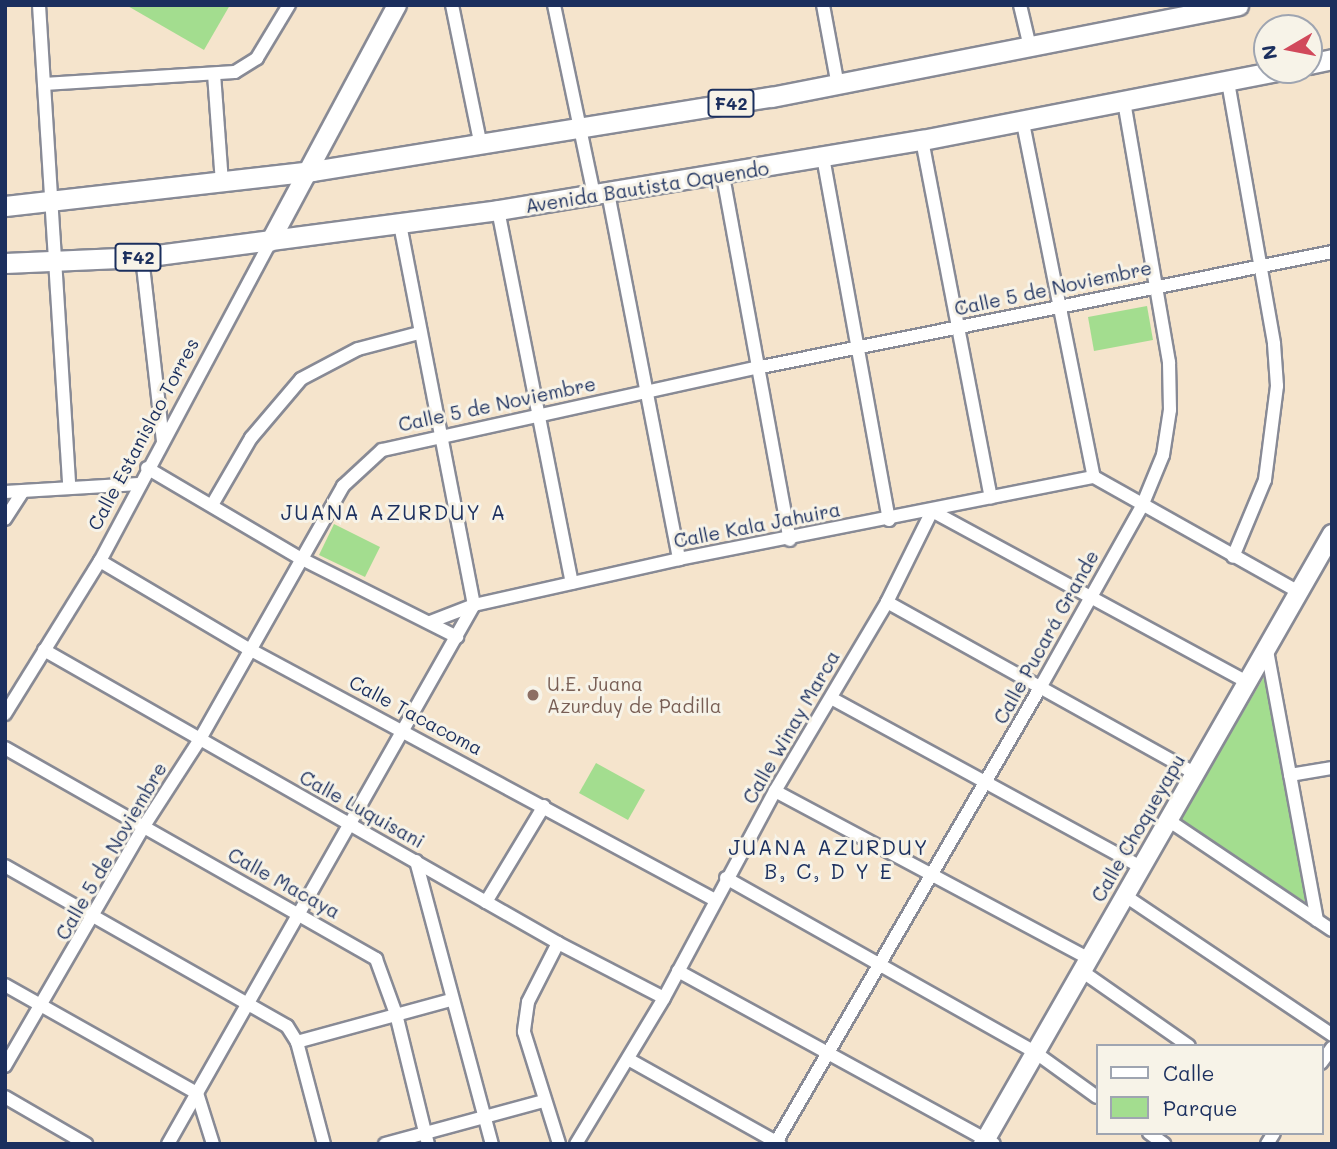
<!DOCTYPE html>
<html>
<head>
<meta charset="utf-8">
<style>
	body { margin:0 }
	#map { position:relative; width:1337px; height:1149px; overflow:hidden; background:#f5e4cc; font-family:Mali,sans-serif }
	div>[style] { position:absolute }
	.green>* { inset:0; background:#a3dd8f }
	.roads { filter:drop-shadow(2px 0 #888a95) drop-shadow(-2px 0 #888a95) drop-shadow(0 2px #888a95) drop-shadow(0 -2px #888a95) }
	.street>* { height:12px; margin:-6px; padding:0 6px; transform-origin:6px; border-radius:6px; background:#fff }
	.secondary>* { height:18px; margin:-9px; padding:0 9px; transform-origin:9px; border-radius:9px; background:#fff }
	.primary>* { height:19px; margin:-9.5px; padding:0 9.5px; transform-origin:9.5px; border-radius:9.5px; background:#fff }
	.dots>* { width:19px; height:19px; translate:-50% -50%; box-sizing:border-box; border:4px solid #f7f3e8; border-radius:50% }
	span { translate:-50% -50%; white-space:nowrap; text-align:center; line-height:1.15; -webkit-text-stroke:6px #f7f3e8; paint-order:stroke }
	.shield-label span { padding:2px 5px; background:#f7f3e8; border:2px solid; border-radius:5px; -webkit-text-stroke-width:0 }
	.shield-label { font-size:18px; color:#1b2f5e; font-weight:700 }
	.street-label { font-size:19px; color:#1b2f5e }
	.education-label { font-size:19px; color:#785e54 }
	.left { translate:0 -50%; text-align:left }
	.neighbourhood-label { font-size:21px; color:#1b2f5e; letter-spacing:2px }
	.frame { position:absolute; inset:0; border:7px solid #1b2f5e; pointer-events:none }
	.legend { position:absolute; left:1096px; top:1044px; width:228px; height:91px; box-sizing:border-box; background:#f7f3e8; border:2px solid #9fa5b1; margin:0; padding:9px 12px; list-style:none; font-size:21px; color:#1b2f5e }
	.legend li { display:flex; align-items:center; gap:14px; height:35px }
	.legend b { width:35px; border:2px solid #9fa5b1 }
	.north { position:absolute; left:1253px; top:14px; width:70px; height:70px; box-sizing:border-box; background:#f7f3e8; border:2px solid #9fa5b1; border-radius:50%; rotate:260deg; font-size:19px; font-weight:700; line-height:28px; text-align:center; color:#1b2f5e }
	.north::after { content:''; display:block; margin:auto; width:24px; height:32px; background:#d1495b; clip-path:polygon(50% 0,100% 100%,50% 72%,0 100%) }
</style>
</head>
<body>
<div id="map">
	<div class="green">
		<i style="clip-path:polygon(126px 5px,230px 5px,204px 50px)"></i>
		<i style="clip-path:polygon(1147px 306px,1153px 340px,1094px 351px,1088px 317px)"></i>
		<i style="clip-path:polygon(334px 524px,380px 547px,365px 577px,319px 555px)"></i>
		<i style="clip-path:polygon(1265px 675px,1307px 903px,1179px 821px)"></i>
		<i style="clip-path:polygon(596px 763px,645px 790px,628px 820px,579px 793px)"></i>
	</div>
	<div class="roads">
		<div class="street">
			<i style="left:39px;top:5px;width:483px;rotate:86.4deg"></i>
			<i style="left:452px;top:5px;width:140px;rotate:78.4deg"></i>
			<i style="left:554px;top:5px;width:194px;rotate:78.1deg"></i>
			<i style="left:823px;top:5px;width:82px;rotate:79.5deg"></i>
			<i style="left:1020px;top:5px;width:43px;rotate:76.6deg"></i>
			<i style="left:214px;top:74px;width:109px;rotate:85.8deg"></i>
			<i style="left:1228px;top:82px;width:266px;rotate:80deg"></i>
			<i style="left:1274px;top:344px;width:42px;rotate:85.9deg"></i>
			<i style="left:1277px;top:386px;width:95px;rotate:97.3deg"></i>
			<i style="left:1265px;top:480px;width:83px;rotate:112.6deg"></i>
			<i style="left:44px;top:84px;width:191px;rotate:-3.6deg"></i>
			<i style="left:235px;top:72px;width:26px;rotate:-32deg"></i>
			<i style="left:257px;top:58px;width:62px;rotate:-58.9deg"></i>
			<i style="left:1022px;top:118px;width:366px;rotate:78.7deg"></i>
			<i style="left:922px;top:140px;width:364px;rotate:79.1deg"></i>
			<i style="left:823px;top:157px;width:369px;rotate:79.7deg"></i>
			<i style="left:723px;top:176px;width:370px;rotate:79.6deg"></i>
			<i style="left:608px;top:193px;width:373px;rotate:79deg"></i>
			<i style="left:498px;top:210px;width:380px;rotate:78.8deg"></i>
			<i style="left:142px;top:257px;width:185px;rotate:83.5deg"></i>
			<i style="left:147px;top:468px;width:178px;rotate:30.5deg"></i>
			<i style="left:300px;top:558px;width:176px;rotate:26.7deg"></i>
			<i style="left:1094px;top:477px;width:235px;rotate:29.3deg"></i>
			<i style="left:5px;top:492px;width:134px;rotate:-3.4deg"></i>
			<i style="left:212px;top:505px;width:78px;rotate:-59.8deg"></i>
			<i style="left:251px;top:438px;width:77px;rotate:-49.7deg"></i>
			<i style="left:301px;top:379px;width:64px;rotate:-27.8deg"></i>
			<i style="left:358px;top:349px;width:63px;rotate:-14.7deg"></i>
			<i style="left:5px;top:519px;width:33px;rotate:-57deg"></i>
			<i style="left:100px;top:561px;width:173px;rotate:30.6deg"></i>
			<i style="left:249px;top:649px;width:529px;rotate:28.31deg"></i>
			<i style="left:887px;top:602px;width:351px;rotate:29.1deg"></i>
			<i style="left:430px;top:622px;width:47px;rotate:-21.1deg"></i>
			<i style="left:474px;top:605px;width:210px;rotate:-12.6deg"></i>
			<i style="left:679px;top:559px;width:423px;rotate:-11.2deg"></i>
			<i style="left:1266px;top:645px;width:280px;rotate:79.5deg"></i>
			<i style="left:44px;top:650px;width:592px;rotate:29.68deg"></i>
			<i style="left:558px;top:943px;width:119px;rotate:27.4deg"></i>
			<i style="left:831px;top:698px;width:353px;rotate:28.6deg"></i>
			<i style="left:5px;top:714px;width:180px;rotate:-58.2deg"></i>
			<i style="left:100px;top:561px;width:361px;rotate:-61.9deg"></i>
			<i style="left:5px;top:748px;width:427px;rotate:29.6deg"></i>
			<i style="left:376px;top:959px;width:59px;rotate:70deg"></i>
			<i style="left:396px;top:1014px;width:134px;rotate:76.2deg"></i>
			<i style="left:1290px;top:775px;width:43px;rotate:-9.5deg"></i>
			<i style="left:775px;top:791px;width:356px;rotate:28.1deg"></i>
			<i style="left:1168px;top:820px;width:197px;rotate:33.9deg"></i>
			<i style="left:416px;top:861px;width:293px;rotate:75deg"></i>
			<i style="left:5px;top:866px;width:324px;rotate:29.6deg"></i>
			<i style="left:287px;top:1026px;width:19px;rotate:58deg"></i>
			<i style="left:297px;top:1042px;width:106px;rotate:75.2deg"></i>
			<i style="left:726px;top:878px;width:356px;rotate:29.4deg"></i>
			<i style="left:1036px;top:1053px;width:75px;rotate:35.8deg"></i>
			<i style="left:1124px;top:895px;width:251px;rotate:33.9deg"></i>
			<i style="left:486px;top:902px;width:112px;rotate:-58.9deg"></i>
			<i style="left:558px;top:943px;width:66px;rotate:117deg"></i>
			<i style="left:528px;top:1002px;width:30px;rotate:98deg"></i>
			<i style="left:524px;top:1032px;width:117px;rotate:72.6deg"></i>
			<i style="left:678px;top:971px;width:360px;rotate:28.7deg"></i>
			<i style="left:1083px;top:972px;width:129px;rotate:34.9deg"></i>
			<i style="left:5px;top:985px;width:220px;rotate:29.4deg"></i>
			<i style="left:197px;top:1093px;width:53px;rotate:72.6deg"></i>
			<i style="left:297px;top:1042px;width:160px;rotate:-15.3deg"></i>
			<i style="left:628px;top:1059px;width:174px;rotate:29.2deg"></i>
			<i style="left:1321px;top:1063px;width:19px;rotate:-54deg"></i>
			<i style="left:5px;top:1066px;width:277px;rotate:-59.9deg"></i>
			<i style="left:144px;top:826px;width:103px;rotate:-57.2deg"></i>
			<i style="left:200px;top:739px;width:291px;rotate:-60.5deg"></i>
			<i style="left:343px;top:486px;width:53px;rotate:-42.7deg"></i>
			<i style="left:382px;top:450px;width:383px;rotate:-12.4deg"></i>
			<i style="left:756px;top:368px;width:588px;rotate:-11.39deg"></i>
			<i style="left:5px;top:1097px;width:94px;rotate:30.1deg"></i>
			<i style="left:1149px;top:1133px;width:19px;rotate:36deg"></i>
			<i style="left:168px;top:1144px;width:620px;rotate:-60.42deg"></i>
			<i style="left:474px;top:605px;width:388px;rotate:-101deg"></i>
			<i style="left:385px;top:1144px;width:164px;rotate:-15.2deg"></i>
			<i style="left:576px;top:1144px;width:170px;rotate:-58.9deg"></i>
			<i style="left:664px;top:998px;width:235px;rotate:-61.8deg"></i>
			<i style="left:775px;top:791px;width:220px;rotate:-59.3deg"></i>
			<i style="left:887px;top:602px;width:102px;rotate:-63.7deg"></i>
			<i style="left:932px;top:511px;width:358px;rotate:28.5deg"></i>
			<i style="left:775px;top:1144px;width:530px;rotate:-59.85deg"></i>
			<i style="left:1041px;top:686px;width:206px;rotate:-60.7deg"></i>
			<i style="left:1142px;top:506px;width:55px;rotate:-67.6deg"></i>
			<i style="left:1163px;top:455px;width:46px;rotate:-81.2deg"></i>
			<i style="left:1170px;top:410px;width:48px;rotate:-91.2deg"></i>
			<i style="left:1169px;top:362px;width:265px;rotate:-99.8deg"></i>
			<i style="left:1267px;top:1144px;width:13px;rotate:-58deg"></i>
		</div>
		<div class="secondary">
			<i style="left:270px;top:242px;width:269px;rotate:-61.8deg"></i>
			<i style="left:983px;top:1144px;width:703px;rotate:-60.22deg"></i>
		</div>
		<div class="primary">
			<i style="left:1309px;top:64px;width:24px;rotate:-12deg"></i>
			<i style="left:5px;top:206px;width:309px;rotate:-6.5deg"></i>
			<i style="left:312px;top:171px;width:465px;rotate:-9.2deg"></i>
			<i style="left:771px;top:97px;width:476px;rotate:-11.1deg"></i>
			<i style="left:5px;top:263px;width:137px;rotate:-2.5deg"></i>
			<i style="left:142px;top:257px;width:359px;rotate:-7.5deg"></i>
			<i style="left:498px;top:210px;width:430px;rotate:-9.4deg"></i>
			<i style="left:922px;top:140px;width:367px;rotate:-11deg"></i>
		</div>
	</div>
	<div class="dots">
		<i style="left:533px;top:695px;background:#8d6e63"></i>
	</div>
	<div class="shield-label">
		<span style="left:731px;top:103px">F42</span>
		<span style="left:138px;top:257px">F42</span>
	</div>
	<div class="street-label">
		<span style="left:647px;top:187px;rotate:-9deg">Avenida Bautista Oquendo</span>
		<span style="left:1053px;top:288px;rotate:-12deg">Calle 5 de Noviembre</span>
		<span style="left:497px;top:404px;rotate:-12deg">Calle 5 de Noviembre</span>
		<span style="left:143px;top:434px;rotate:-62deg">Calle Estanislao Torres</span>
		<span style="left:757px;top:525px;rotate:-11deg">Calle Kala Jahuira</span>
		<span style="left:1046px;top:637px;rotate:-61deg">Calle Pucará Grande</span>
		<span style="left:416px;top:715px;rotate:28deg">Calle Tacacoma</span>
		<span style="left:791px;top:727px;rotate:-60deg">Calle Winay Marca</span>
		<span style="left:362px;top:809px;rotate:29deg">Calle Luquisani</span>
		<span style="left:1138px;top:828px;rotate:-60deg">Calle Choqueyapu</span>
		<span style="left:111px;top:851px;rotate:-60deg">Calle 5 de Noviembre</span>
		<span style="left:284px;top:883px;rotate:29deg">Calle Macaya</span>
	</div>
	<div class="education-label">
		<span class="left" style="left:547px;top:695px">U.E. Juana<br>Azurduy de Padilla</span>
	</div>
	<div class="neighbourhood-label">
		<span style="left:394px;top:512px">JUANA AZURDUY A</span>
		<span style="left:829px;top:859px">JUANA AZURDUY<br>B, C, D Y E</span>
	</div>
	<div class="frame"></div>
	<ul class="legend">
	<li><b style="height:9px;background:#fff"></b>Calle</li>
	<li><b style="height:19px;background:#a3dd8f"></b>Parque</li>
	</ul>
	<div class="north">N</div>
</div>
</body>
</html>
